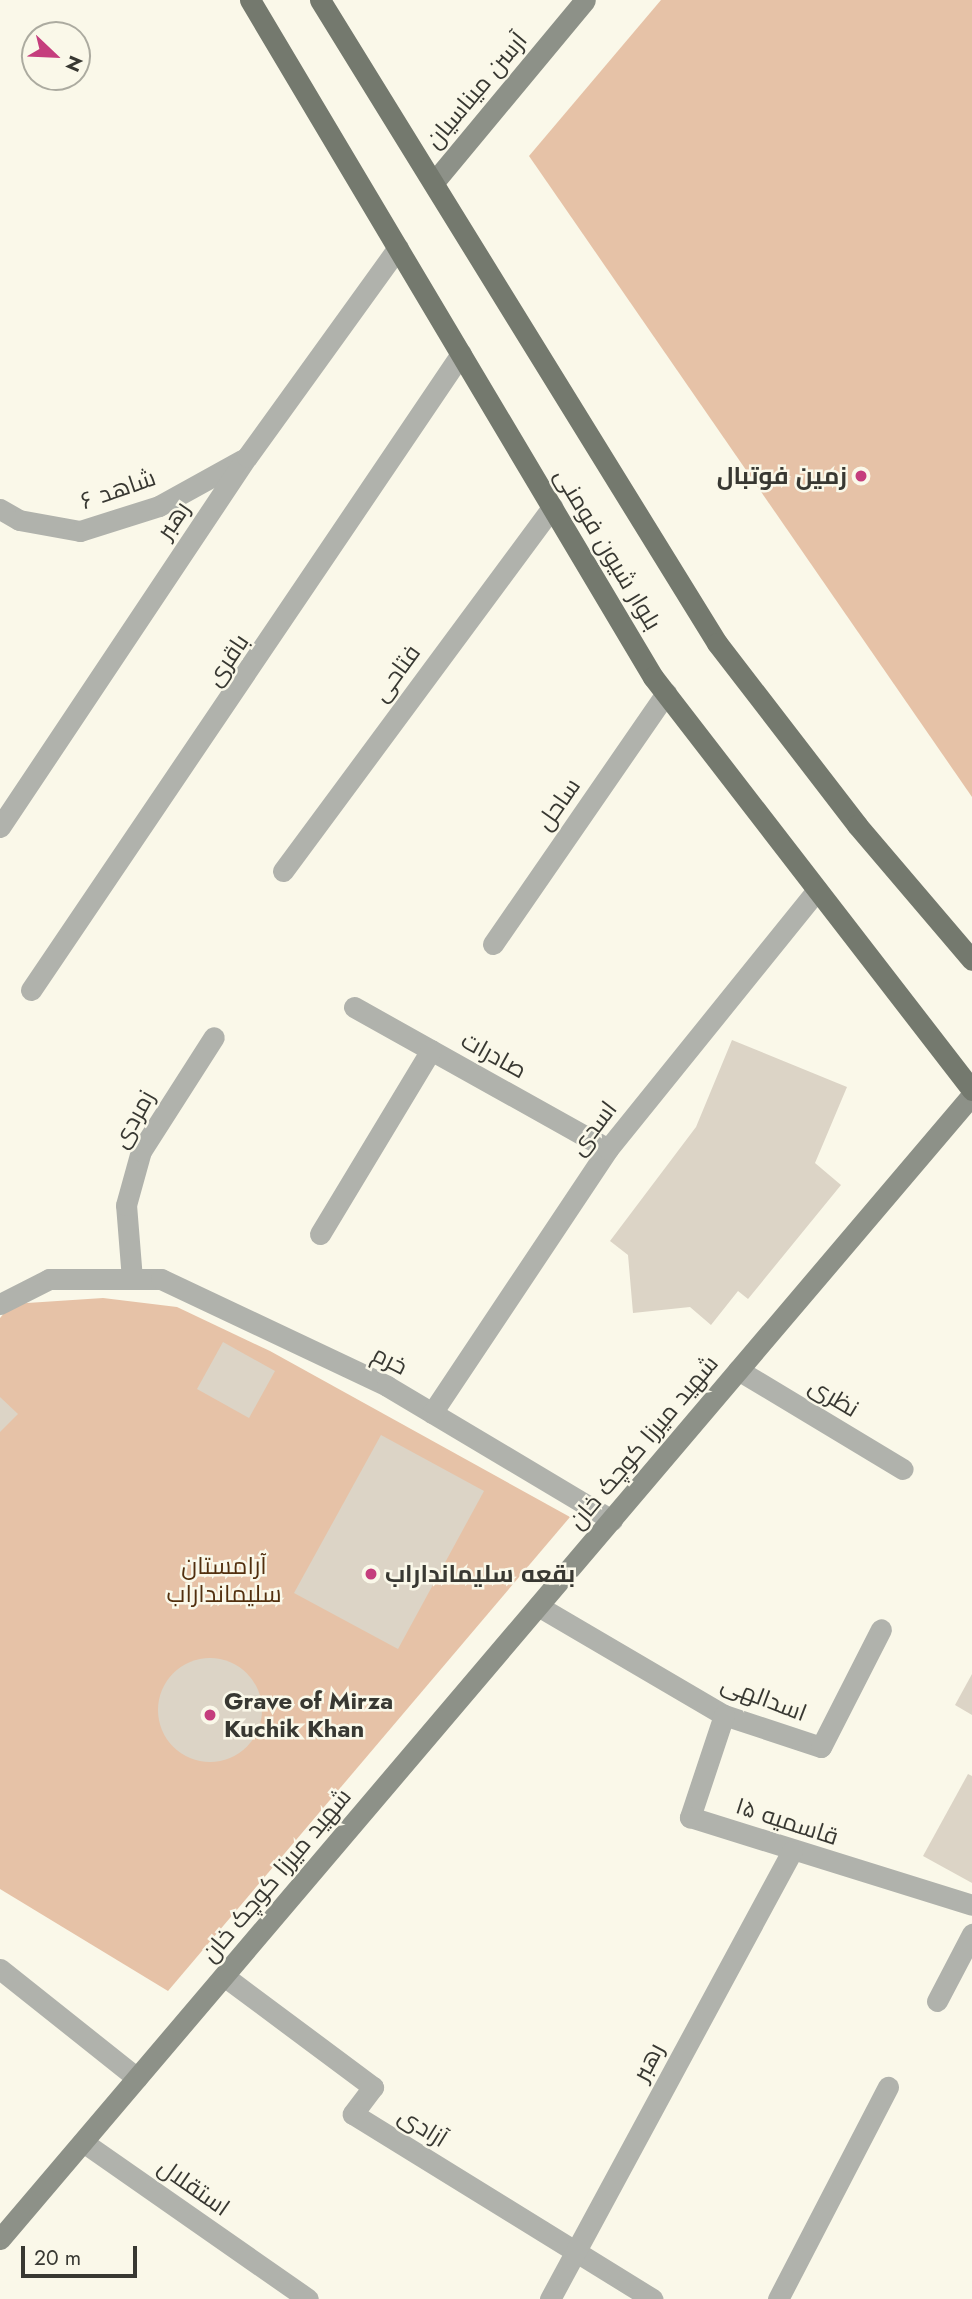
<!DOCTYPE html>
<html>
<head>
<meta charset="utf-8">
<style>
	body { margin:0 }
	#map { position:relative; width:972px; height:2299px; overflow:hidden; background:#faf8e9; font-family:Jost,Cairo,sans-serif }
	div>[style] { position:absolute }
	.green>* { inset:0; background:#e6c2a7 }
	.building>* { inset:0; background:#dcd4c6 }
	.round { border-radius:50% }
	.lane>* { height:21px; margin:-10.5px; padding:0 10.5px; transform-origin:10.5px; border-radius:10.5px; background:#b0b2ac }
	.street>* { height:21px; margin:-10.5px; padding:0 10.5px; transform-origin:10.5px; border-radius:10.5px; background:#b0b2ac }
	.secondary>* { height:21px; margin:-10.5px; padding:0 10.5px; transform-origin:10.5px; border-radius:10.5px; background:#8d9188 }
	.primary>* { height:21px; margin:-10.5px; padding:0 10.5px; transform-origin:10.5px; border-radius:10.5px; background:#74796e }
	.dots>* { width:19px; height:19px; translate:-50% -50%; box-sizing:border-box; border:4px solid #faf8e9; border-radius:50% }
	span { translate:-50% -50%; white-space:nowrap; text-align:center; line-height:1.15; -webkit-text-stroke:5px #faf8e9; paint-order:stroke }
	.street-label { font-size:24px; color:#383832 }
	.poi-label { font-size:24px; color:#383832; font-weight:700 }
	.right { translate:-100% -50%; text-align:right }
	.left { translate:0 -50%; text-align:left }
	.park-label { font-size:24px; color:#522f0e }
	.north { position:absolute; left:21px; top:21px; width:70px; height:70px; box-sizing:border-box; background:#faf8e9; border:2px solid #acaba0; border-radius:50%; rotate:113deg; font-size:19px; font-weight:700; line-height:28px; text-align:center; color:#383832 }
	.north::after { content:''; display:block; margin:auto; width:24px; height:32px; background:#c53e7d; clip-path:polygon(50% 0,100% 100%,50% 72%,0 100%) }
	.scale { position:absolute; left:21px; top:2246px; width:116px; height:32px; box-sizing:border-box; border:4px solid #383832; border-top:0; padding-left:9px; font-size:21px; line-height:24px; white-space:nowrap; color:#383832; -webkit-text-stroke:5px #faf8e9; paint-order:stroke }
</style>
</head>
<body>
<div id="map">
	<div class="green">
		<i style="clip-path:polygon(661px 0,972px 0,972px 797px,529px 156px)"></i>
		<i style="clip-path:polygon(103px 1298px,177px 1307px,270px 1351px,570px 1517px,168px 1991px,0 1889px,0 1318px,12px 1304px)"></i>
	</div>
	<div class="building">
		<i style="clip-path:polygon(732px 1040px,847px 1087px,815px 1163px,841px 1185px,748px 1299px,738px 1291px,711px 1325px,690px 1307px,633px 1313px,628px 1255px,610px 1241px,696px 1127px)"></i>
		<i style="clip-path:polygon(223px 1342px,275px 1371px,249px 1418px,197px 1389px)"></i>
		<i style="clip-path:polygon(0 1397px,18px 1414px,0 1432px)"></i>
		<i style="clip-path:polygon(381px 1435px,484px 1491px,398px 1649px,294px 1593px)"></i>
		<i class="round" style="left:158px;top:1658px;width:104px;height:104px"></i>
		<i style="clip-path:polygon(972px 1674px,972px 1715px,955px 1705px)"></i>
		<i style="clip-path:polygon(968px 1774px,972px 1776px,972px 1883px,923px 1856px)"></i>
	</div>
	<div class="lane">
		<i style="left:283px;top:871px;width:453px;rotate:-53.5deg"></i>
		<i style="left:493px;top:944px;width:305px;rotate:-55.4deg"></i>
		<i style="left:354px;top:1007px;width:291px;rotate:29.2deg"></i>
		<i style="left:320px;top:1234px;width:215px;rotate:-58.9deg"></i>
		<i style="left:132px;top:1279px;width:74px;rotate:-94.6deg"></i>
		<i style="left:126px;top:1205px;width:56px;rotate:-74.5deg"></i>
		<i style="left:141px;top:1151px;width:135px;rotate:-57.4deg"></i>
		<i style="left:538px;top:1606px;width:216px;rotate:30.4deg"></i>
		<i style="left:724px;top:1715px;width:102px;rotate:18.3deg"></i>
		<i style="left:821px;top:1747px;width:132px;rotate:-63deg"></i>
	</div>
	<div class="street">
		<i style="left:0;top:509px;width:22px;rotate:30deg"></i>
		<i style="left:19px;top:520px;width:62px;rotate:10.2deg"></i>
		<i style="left:80px;top:531px;width:83px;rotate:-17.6deg"></i>
		<i style="left:159px;top:506px;width:95px;rotate:-29deg"></i>
		<i style="left:0;top:827px;width:445px;rotate:-56.3deg"></i>
		<i style="left:247px;top:457px;width:258px;rotate:-54.2deg"></i>
		<i style="left:31px;top:990px;width:768px;rotate:-55.94deg"></i>
		<i style="left:0;top:1304px;width:55px;rotate:-27deg"></i>
		<i style="left:49px;top:1279px;width:112px"></i>
		<i style="left:161px;top:1279px;width:250px;rotate:25.3deg"></i>
		<i style="left:387px;top:1386px;width:262px;rotate:30.8deg"></i>
		<i style="left:738px;top:1370px;width:192px;rotate:31deg"></i>
		<i style="left:432px;top:1413px;width:317px;rotate:-56.3deg"></i>
		<i style="left:608px;top:1149px;width:333px;rotate:-51.1deg"></i>
		<i style="left:724px;top:1715px;width:108px;rotate:108.4deg"></i>
		<i style="left:690px;top:1817px;width:295px;rotate:17.3deg"></i>
		<i style="left:0;top:1969px;width:175px;rotate:38.5deg"></i>
		<i style="left:224px;top:1976px;width:186px;rotate:36.7deg"></i>
		<i style="left:373px;top:2087px;width:34px;rotate:127deg"></i>
		<i style="left:353px;top:2114px;width:352px;rotate:31.7deg"></i>
		<i style="left:937px;top:2001px;width:76px;rotate:-62.4deg"></i>
		<i style="left:83px;top:2142px;width:274px;rotate:34.9deg"></i>
		<i style="left:550px;top:2299px;width:509px;rotate:-61.62deg"></i>
		<i style="left:778px;top:2299px;width:239px;rotate:-62.6deg"></i>
	</div>
	<div class="secondary">
		<i style="left:434px;top:182px;width:236px;rotate:-50.3deg"></i>
		<i style="left:0;top:2239px;width:1501px;rotate:-49.65deg"></i>
	</div>
	<div class="primary">
		<i style="left:250px;top:0;width:788px;rotate:59.24deg"></i>
		<i style="left:653px;top:677px;width:522px;rotate:52.32deg"></i>
		<i style="left:320px;top:0;width:756px;rotate:58.31deg"></i>
		<i style="left:717px;top:643px;width:230px;rotate:52.4deg"></i>
		<i style="left:857px;top:825px;width:177px;rotate:49.6deg"></i>
	</div>
	<div class="dots">
		<i style="left:861px;top:476px;background:#c53e7d"></i>
		<i style="left:371px;top:1574px;background:#c53e7d"></i>
		<i style="left:210px;top:1715px;background:#c53e7d"></i>
	</div>
	<div class="street-label">
		<span style="left:476px;top:90px;rotate:-50deg">آرسن میناسیان</span>
		<span style="left:118px;top:489px;rotate:-19deg">شاهد ۶</span>
		<span style="left:173px;top:520px;rotate:-56deg">رهبر</span>
		<span style="left:608px;top:549px;rotate:59deg">بلوار شیون فومنی</span>
		<span style="left:227px;top:660px;rotate:-56deg">باقری</span>
		<span style="left:396px;top:673px;rotate:-54deg">فتاحی</span>
		<span style="left:558px;top:804px;rotate:-55deg">ساحل</span>
		<span style="left:494px;top:1055px;rotate:29deg">صادرات</span>
		<span style="left:133px;top:1119px;rotate:-61deg">زمردی</span>
		<span style="left:593px;top:1128px;rotate:-53deg">اسدی</span>
		<span style="left:390px;top:1360px;rotate:27deg">خرم</span>
		<span style="left:834px;top:1397px;rotate:31deg">نظری</span>
		<span style="left:643px;top:1442px;rotate:-50deg">شهید میرزا کوچک خان</span>
		<span style="left:764px;top:1698px;rotate:21deg">اسدالهی</span>
		<span style="left:787px;top:1821px;rotate:18deg">قاسمیه ۱۵</span>
		<span style="left:276px;top:1875px;rotate:-50deg">شهید میرزا کوچک خان</span>
		<span style="left:648px;top:2062px;rotate:-62deg">رهبر</span>
		<span style="left:423px;top:2127px;rotate:32deg">آزادی</span>
		<span style="left:194px;top:2187px;rotate:35deg">استقلال</span>
	</div>
	<div class="poi-label">
		<span class="right" style="left:847px;top:476px">زمین فوتبال</span>
		<span class="left" style="left:385px;top:1574px">بقعه سلیمانداراب</span>
		<span class="left" style="left:224px;top:1715px">Grave of Mirza<br>Kuchik Khan</span>
	</div>
	<div class="park-label">
		<span style="left:224px;top:1580px">آرامستان<br>سلیمانداراب</span>
	</div>
	<div class="north">N</div>
	<div class="scale">20 m</div>
</div>
</body>
</html>
